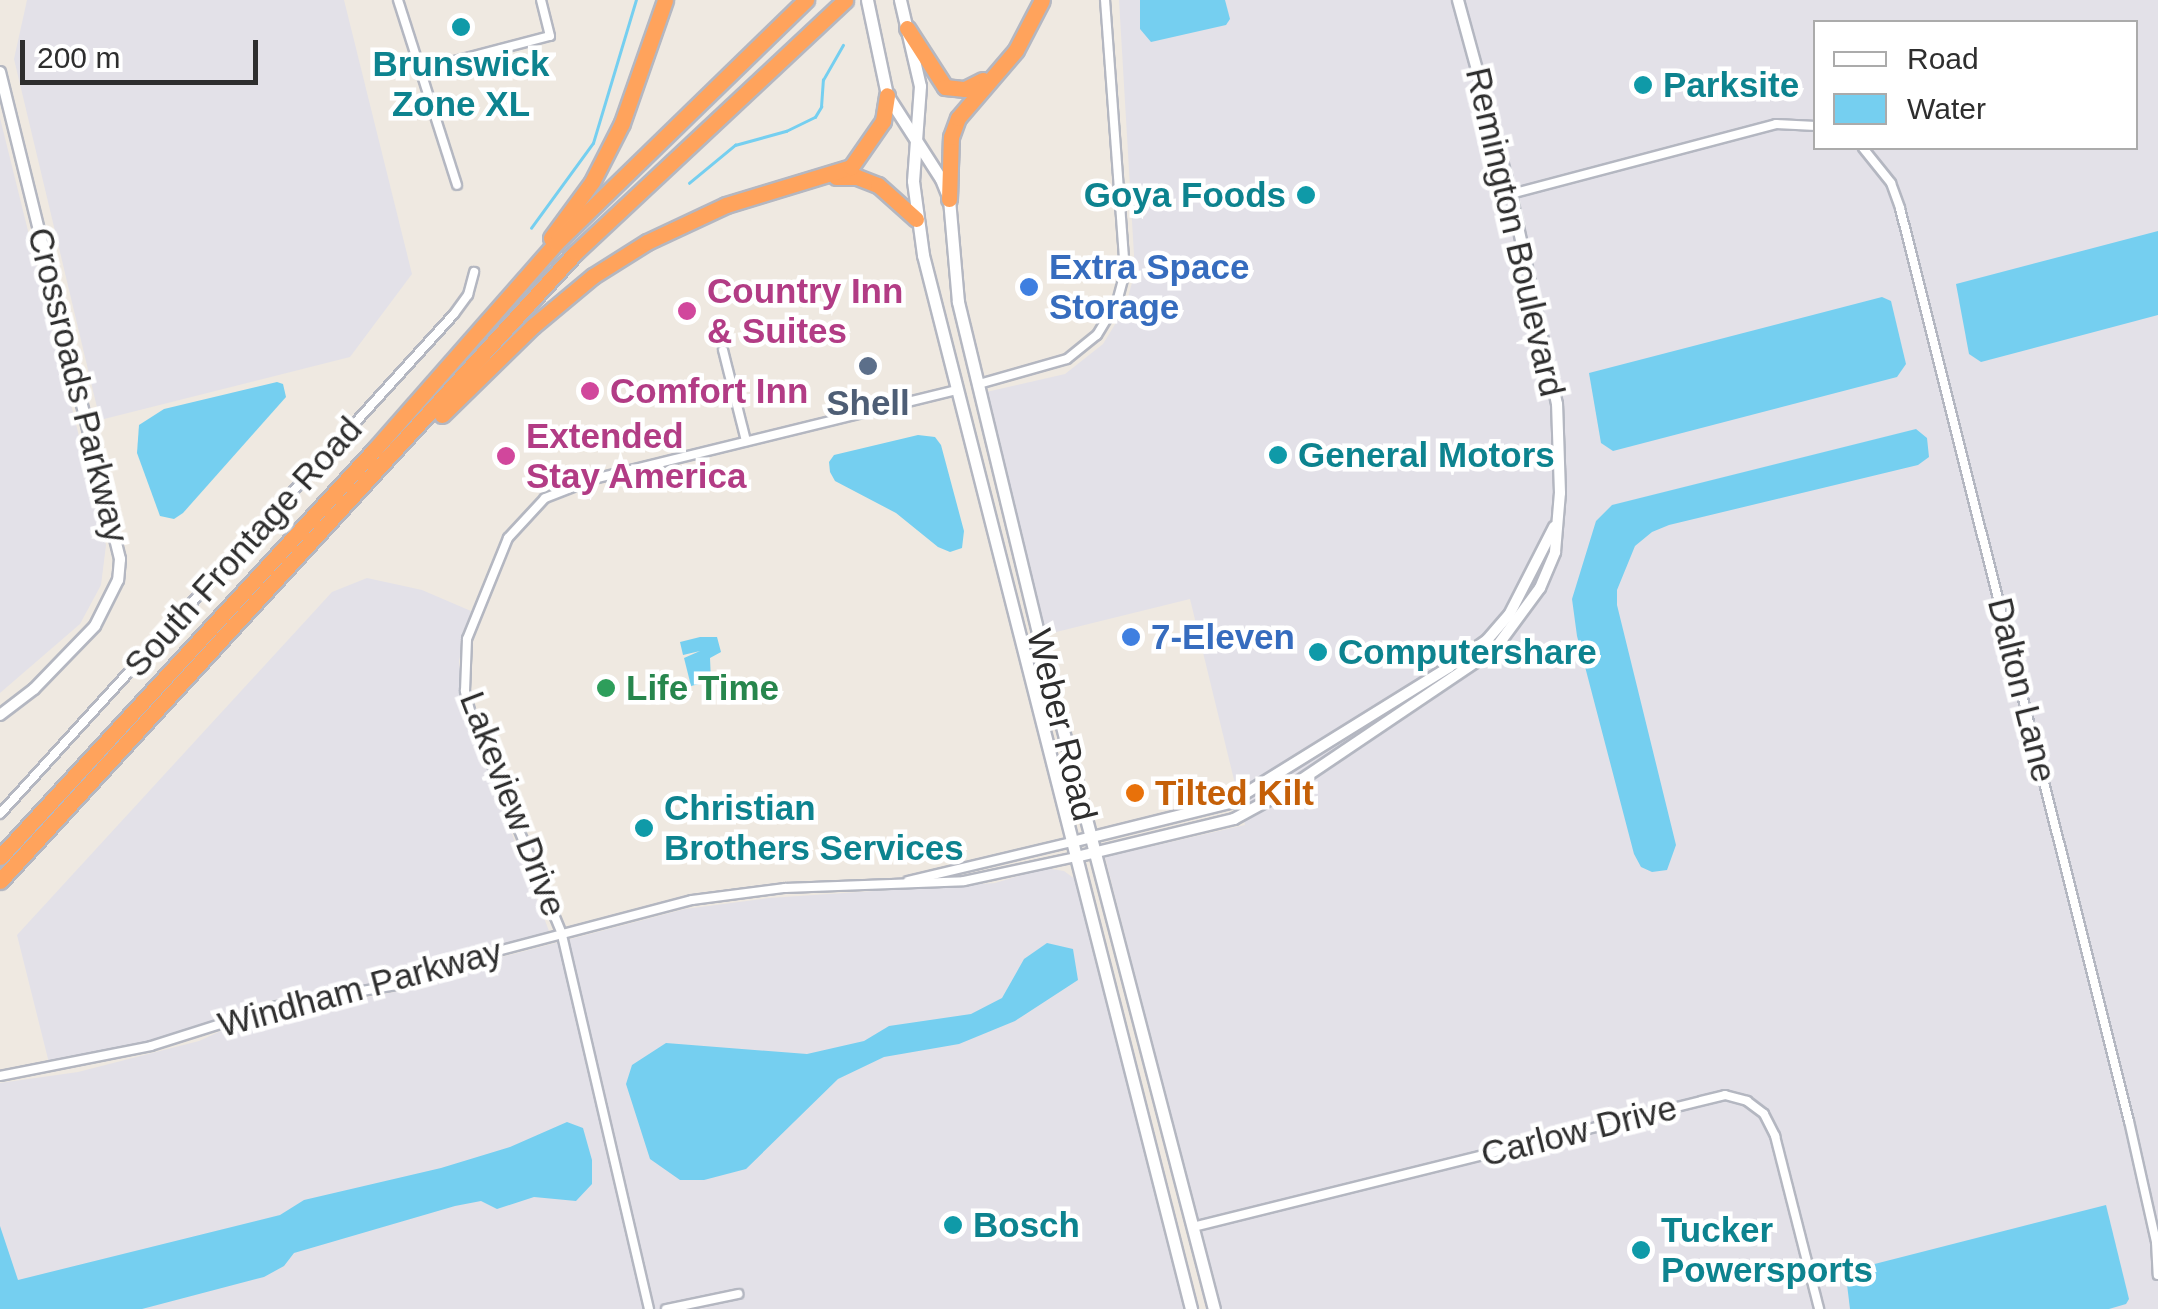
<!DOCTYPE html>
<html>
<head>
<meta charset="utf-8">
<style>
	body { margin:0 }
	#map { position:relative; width:2158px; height:1309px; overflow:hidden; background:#efe9e1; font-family:Arial,sans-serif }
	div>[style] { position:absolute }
	.industrial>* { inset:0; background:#e3e1e8 }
	.water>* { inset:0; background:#75cff0 }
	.stream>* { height:2.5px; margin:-1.25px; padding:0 1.25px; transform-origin:1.25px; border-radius:1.25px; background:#75cff0 }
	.roads { filter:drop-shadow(2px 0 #b4b7c1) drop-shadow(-2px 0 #b4b7c1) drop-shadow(0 2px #b4b7c1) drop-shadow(0 -2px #b4b7c1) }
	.minor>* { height:8px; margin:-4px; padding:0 4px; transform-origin:4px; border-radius:4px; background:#fff }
	.tertiary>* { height:10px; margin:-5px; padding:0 5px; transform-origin:5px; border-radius:5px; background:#fff }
	.secondary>* { height:11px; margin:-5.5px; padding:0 5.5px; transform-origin:5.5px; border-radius:5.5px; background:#fff }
	.motorway>* { height:15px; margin:-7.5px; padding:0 7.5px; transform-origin:7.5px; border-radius:7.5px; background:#ffa35c }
	.dots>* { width:28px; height:28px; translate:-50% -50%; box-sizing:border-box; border:5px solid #fff; border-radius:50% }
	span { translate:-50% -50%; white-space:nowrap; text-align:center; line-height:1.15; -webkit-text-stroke:9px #fff; paint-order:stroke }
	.culture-label { font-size:35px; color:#0d838f; font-weight:700 }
	.left { translate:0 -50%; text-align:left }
	.right { translate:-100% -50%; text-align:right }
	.street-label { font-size:35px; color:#2e2e2e }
	.shop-label { font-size:35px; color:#366cbe; font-weight:700 }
	.hotel-label { font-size:35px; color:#b23c85; font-weight:700 }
	.service-label { font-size:35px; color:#4e5e75; font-weight:700 }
	.leisure-label { font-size:35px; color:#27864d; font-weight:700 }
	.food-label { font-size:35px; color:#c56008; font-weight:700 }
	.legend { position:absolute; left:1813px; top:20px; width:325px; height:130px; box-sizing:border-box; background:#fff; border:2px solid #ababab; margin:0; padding:12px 18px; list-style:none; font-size:30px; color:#2e2e2e }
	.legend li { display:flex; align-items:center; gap:20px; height:50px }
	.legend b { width:50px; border:2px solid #ababab }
	.scale { position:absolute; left:20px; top:40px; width:238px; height:45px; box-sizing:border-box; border:5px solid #2e2e2e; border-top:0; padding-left:12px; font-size:30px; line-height:35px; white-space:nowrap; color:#2e2e2e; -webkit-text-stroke:8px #fff; paint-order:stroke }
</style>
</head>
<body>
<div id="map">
	<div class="industrial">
		<i style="clip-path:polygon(27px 0,344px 0,412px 274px,350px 357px,100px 420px,14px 59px)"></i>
		<i style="clip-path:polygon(evenodd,1119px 0,2158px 0,2158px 1309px,1220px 1309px,1105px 857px,1245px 825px,1190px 599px,1044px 635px,982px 393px,1065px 374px,1103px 344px,1125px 308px,1135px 272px,1119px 0,1816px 22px,2136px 22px,2136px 148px,1816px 148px,1816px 22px)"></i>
		<i style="clip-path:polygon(0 118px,106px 545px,101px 585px,80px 624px,0 693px)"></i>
		<i style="clip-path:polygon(367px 578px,422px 590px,471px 611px,459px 661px,465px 711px,549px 931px,363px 987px,267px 1001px,160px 1039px,49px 1063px,17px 935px,332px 592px)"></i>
		<i style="clip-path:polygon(1046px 868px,1064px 871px,1079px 882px,1190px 1309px,0 1309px,0 1083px,78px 1072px,199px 1041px,238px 1023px,420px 987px,498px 958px,685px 909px,769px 898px,995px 883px)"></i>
	</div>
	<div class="water">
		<i style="clip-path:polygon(1140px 0,1225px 0,1230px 19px,1226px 25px,1151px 42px,1140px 29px)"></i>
		<i style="clip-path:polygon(2158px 231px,2158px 315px,1981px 362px,1969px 354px,1956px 284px)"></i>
		<i style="clip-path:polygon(1882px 297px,1891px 301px,1906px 364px,1897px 377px,1613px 451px,1601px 443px,1589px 373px)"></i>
		<i style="clip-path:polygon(277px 382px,283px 384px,286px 397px,183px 513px,174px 519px,160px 516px,137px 453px,139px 425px,164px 409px)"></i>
		<i style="clip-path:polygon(1916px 429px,1927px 438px,1929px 457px,1918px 465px,1669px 525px,1652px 532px,1635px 546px,1617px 590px,1617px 605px,1676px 845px,1667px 870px,1652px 872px,1641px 867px,1634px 854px,1577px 636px,1572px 599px,1596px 521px,1612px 505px)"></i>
		<i style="clip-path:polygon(918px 435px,935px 437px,941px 445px,964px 531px,962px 548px,950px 552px,938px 547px,896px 513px,835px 481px,830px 472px,829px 462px,834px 455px)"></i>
		<i style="clip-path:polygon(700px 637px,717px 637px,721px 652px,710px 658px,711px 681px,691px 686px,684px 658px,700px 651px,683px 655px,680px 642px)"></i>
		<i style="clip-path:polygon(1047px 943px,1073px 949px,1078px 980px,1015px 1021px,959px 1044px,884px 1057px,838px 1079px,746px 1169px,704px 1180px,680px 1180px,650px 1159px,626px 1084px,632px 1065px,666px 1043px,807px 1054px,864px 1041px,889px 1026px,971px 1014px,1002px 998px,1024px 959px)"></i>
		<i style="clip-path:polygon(567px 1122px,583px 1128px,592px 1160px,592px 1184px,576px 1201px,534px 1197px,497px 1209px,481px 1201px,455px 1206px,294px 1253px,284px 1266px,264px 1277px,142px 1309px,0 1309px,0 1226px,18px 1280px,280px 1215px,304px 1200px,441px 1168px,510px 1147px)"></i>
		<i style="clip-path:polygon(2106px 1205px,2129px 1299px,2126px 1304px,2109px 1309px,1850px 1309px,1846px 1276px,1855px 1269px)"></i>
	</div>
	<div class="stream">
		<i style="left:689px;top:183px;width:60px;rotate:-39.6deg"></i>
		<i style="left:735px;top:145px;width:53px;rotate:-15.4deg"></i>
		<i style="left:786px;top:131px;width:32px;rotate:-26deg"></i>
		<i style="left:815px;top:117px;width:12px;rotate:-59deg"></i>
		<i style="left:821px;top:107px;width:27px;rotate:-86deg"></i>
		<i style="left:823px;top:80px;width:40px;rotate:-60.3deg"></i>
		<i style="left:531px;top:228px;width:105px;rotate:-53.9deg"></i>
		<i style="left:593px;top:143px;width:149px;rotate:-73.3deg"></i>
	</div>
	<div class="roads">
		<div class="minor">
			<i style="left:398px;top:0;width:194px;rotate:72.3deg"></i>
			<i style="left:420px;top:70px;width:134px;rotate:-14.7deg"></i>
			<i style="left:550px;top:36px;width:37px;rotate:-104deg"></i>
			<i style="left:1863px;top:148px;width:45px;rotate:51.3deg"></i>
			<i style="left:1891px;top:183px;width:27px;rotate:70deg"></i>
			<i style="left:1900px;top:208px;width:941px;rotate:75.92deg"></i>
			<i style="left:2129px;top:1121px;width:124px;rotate:77.4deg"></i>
			<i style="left:2156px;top:1242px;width:33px;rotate:87deg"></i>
			<i style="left:1511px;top:194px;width:274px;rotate:-14.8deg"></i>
			<i style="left:1776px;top:124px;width:40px;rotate:2.9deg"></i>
			<i style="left:723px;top:350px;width:94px;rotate:75.8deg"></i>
			<i style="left:979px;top:384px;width:91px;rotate:-15.9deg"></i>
			<i style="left:1067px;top:359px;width:38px;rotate:-39deg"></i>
			<i style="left:1097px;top:335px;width:39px;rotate:-59deg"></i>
			<i style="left:1117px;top:302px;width:31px;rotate:-75deg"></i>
			<i style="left:1125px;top:272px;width:273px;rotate:-94.2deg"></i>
			<i style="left:0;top:814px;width:675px;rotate:-47.76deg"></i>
			<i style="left:454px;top:314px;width:24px;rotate:-54deg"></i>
			<i style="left:468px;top:295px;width:24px;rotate:-75deg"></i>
			<i style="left:908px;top:881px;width:169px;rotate:-13.4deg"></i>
			<i style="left:0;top:1076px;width:154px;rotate:-11.2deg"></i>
			<i style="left:151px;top:1046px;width:132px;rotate:-17.6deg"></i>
			<i style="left:277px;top:1006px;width:127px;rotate:-10deg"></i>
			<i style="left:402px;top:984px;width:97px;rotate:-19.2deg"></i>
			<i style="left:494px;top:952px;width:205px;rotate:-14.7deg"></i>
			<i style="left:692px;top:900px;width:94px;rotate:-7.4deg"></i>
			<i style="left:785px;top:888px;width:179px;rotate:-2.2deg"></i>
			<i style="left:964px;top:881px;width:115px;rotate:-12.1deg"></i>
			<i style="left:1193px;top:1227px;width:548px;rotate:-13.93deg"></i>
			<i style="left:1725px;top:1095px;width:23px;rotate:15deg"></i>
			<i style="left:1747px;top:1101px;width:21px;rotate:37deg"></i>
			<i style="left:1764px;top:1114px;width:25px;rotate:63deg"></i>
			<i style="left:1775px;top:1136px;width:179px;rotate:75.7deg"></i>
			<i style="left:649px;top:1309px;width:385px;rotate:-103.1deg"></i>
			<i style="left:562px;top:934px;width:238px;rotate:-112.5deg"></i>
			<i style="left:471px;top:714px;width:24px;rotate:-105deg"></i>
			<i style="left:465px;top:691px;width:52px;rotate:-87.8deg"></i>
			<i style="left:467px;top:639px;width:109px;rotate:-67.9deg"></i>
			<i style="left:508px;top:538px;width:54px;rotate:-47.2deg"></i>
			<i style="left:545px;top:498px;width:53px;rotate:-21.2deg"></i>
			<i style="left:594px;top:479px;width:373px;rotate:-13.8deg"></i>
			<i style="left:666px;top:1309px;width:74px;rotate:-11.8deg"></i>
		</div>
		<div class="tertiary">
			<i style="left:0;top:72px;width:502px;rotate:76.16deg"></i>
			<i style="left:120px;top:559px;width:21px;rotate:95deg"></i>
			<i style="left:118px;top:580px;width:51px;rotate:116.6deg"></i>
			<i style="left:95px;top:626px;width:88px;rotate:134.1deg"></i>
			<i style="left:34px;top:689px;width:43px;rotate:142.6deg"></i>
			<i style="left:1072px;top:842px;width:163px;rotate:-13.9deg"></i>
			<i style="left:1230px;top:803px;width:258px;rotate:-31.8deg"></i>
			<i style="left:1449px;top:667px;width:47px;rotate:-35.4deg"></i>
			<i style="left:1487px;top:640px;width:33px;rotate:-49deg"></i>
			<i style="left:1509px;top:615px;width:99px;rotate:-62.9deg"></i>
			<i style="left:1076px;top:857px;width:163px;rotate:-13.5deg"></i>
			<i style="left:1234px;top:819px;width:52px;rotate:-28.5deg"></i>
			<i style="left:1280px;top:794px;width:259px;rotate:-34deg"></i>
			<i style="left:1495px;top:649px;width:76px;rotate:-53.6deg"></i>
			<i style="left:1540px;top:588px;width:39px;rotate:-67deg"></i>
			<i style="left:1555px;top:552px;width:59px;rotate:-85.2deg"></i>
			<i style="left:1560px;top:493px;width:89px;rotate:-91.9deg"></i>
			<i style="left:1557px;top:404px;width:215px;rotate:-102.4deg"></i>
			<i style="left:1511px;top:194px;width:201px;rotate:-105.3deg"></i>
		</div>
		<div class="secondary">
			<i style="left:867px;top:0;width:97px;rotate:78.1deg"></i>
			<i style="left:887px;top:95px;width:100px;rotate:57.3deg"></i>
			<i style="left:941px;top:179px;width:22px;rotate:68deg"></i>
			<i style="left:949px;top:199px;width:103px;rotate:85deg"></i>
			<i style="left:958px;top:302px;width:354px;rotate:76.4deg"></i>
			<i style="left:1041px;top:646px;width:685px;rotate:75.38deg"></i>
			<i style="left:900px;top:0;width:88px;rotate:76.9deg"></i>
			<i style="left:920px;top:86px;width:95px;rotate:94.2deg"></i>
			<i style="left:913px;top:181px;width:75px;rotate:82.3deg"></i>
			<i style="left:923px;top:255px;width:1088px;rotate:75.73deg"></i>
		</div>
		<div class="motorway">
			<i style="left:907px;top:28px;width:70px;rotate:57.2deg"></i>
			<i style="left:945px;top:87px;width:20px;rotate:6deg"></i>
			<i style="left:965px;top:89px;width:20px;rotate:-27deg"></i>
			<i style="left:836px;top:177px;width:21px"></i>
			<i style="left:857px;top:177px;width:22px;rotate:21deg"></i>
			<i style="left:878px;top:185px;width:51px;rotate:41.8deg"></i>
			<i style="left:949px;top:199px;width:62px;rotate:-88.2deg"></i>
			<i style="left:951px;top:137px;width:20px;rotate:-70deg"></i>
			<i style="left:958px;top:118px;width:89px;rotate:-49.5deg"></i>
			<i style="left:1016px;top:50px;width:56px;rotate:-62.5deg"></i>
			<i style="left:551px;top:238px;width:69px;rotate:-53.8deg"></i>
			<i style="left:592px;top:182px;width:66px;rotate:-63deg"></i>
			<i style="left:622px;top:123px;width:130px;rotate:-70.7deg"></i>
			<i style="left:442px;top:415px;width:127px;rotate:-44.4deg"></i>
			<i style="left:533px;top:326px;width:78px;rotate:-39.8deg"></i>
			<i style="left:593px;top:276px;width:64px;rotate:-32.2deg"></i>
			<i style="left:647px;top:242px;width:87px;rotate:-25.1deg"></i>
			<i style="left:726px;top:205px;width:131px;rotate:-16.9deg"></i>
			<i style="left:851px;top:167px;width:56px;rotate:-55.2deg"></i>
			<i style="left:883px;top:121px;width:26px;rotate:-81deg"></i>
			<i style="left:0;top:857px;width:554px;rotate:-47.41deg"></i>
			<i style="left:375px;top:449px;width:274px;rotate:-48.7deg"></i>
			<i style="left:556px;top:243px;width:349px;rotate:-44.2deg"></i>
			<i style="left:0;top:881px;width:851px;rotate:-47.52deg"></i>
			<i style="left:575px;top:253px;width:370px;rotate:-43.1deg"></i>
		</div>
	</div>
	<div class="dots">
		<i style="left:461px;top:27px;background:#0f9aa8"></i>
		<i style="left:1643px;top:85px;background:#0f9aa8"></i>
		<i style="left:1306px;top:195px;background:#0f9aa8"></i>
		<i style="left:1029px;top:287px;background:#3f7fe0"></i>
		<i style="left:687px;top:311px;background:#d1479c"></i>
		<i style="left:868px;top:366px;background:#5c6f8a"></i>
		<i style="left:590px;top:391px;background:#d1479c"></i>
		<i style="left:1278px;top:455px;background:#0f9aa8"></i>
		<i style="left:506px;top:456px;background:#d1479c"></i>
		<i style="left:1131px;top:637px;background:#3f7fe0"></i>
		<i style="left:1318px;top:652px;background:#0f9aa8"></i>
		<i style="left:606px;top:688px;background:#2e9e5b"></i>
		<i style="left:1135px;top:793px;background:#e8710a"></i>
		<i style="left:644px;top:828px;background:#0f9aa8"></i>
		<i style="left:953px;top:1225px;background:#0f9aa8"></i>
		<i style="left:1641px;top:1250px;background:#0f9aa8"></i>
	</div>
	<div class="culture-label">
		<span style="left:461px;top:84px">Brunswick<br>Zone XL</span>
		<span class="left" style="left:1663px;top:85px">Parksite</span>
		<span class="right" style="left:1286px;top:195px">Goya Foods</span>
		<span class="left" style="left:1298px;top:455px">General Motors</span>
		<span class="left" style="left:1338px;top:652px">Computershare</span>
		<span class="left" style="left:664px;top:828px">Christian<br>Brothers Services</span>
		<span class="left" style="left:973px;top:1225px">Bosch</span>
		<span class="left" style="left:1661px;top:1250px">Tucker<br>Powersports</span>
	</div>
	<div class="street-label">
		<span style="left:1515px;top:232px;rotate:77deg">Remington Boulevard</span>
		<span style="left:78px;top:385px;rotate:76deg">Crossroads Parkway</span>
		<span style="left:243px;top:547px;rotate:-48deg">South Frontage Road</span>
		<span style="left:2022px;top:690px;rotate:76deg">Dalton Lane</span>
		<span style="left:1062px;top:725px;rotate:76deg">Weber Road</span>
		<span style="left:513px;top:804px;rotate:69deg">Lakeview Drive</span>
		<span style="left:360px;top:988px;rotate:-15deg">Windham Parkway</span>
		<span style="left:1579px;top:1131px;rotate:-14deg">Carlow Drive</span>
	</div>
	<div class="shop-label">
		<span class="left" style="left:1049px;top:287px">Extra Space<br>Storage</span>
		<span class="left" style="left:1151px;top:637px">7-Eleven</span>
	</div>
	<div class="hotel-label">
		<span class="left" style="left:707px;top:311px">Country Inn<br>&amp; Suites</span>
		<span class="left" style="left:610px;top:391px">Comfort Inn</span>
		<span class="left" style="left:526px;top:456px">Extended<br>Stay America</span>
	</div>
	<div class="service-label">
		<span style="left:868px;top:403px">Shell</span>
	</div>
	<div class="leisure-label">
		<span class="left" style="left:626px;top:688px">Life Time</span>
	</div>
	<div class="food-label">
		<span class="left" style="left:1155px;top:793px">Tilted Kilt</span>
	</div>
	<ul class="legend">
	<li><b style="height:12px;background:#fff"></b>Road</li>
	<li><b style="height:28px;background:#75cff0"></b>Water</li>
	</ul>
	<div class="scale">200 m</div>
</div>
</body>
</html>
